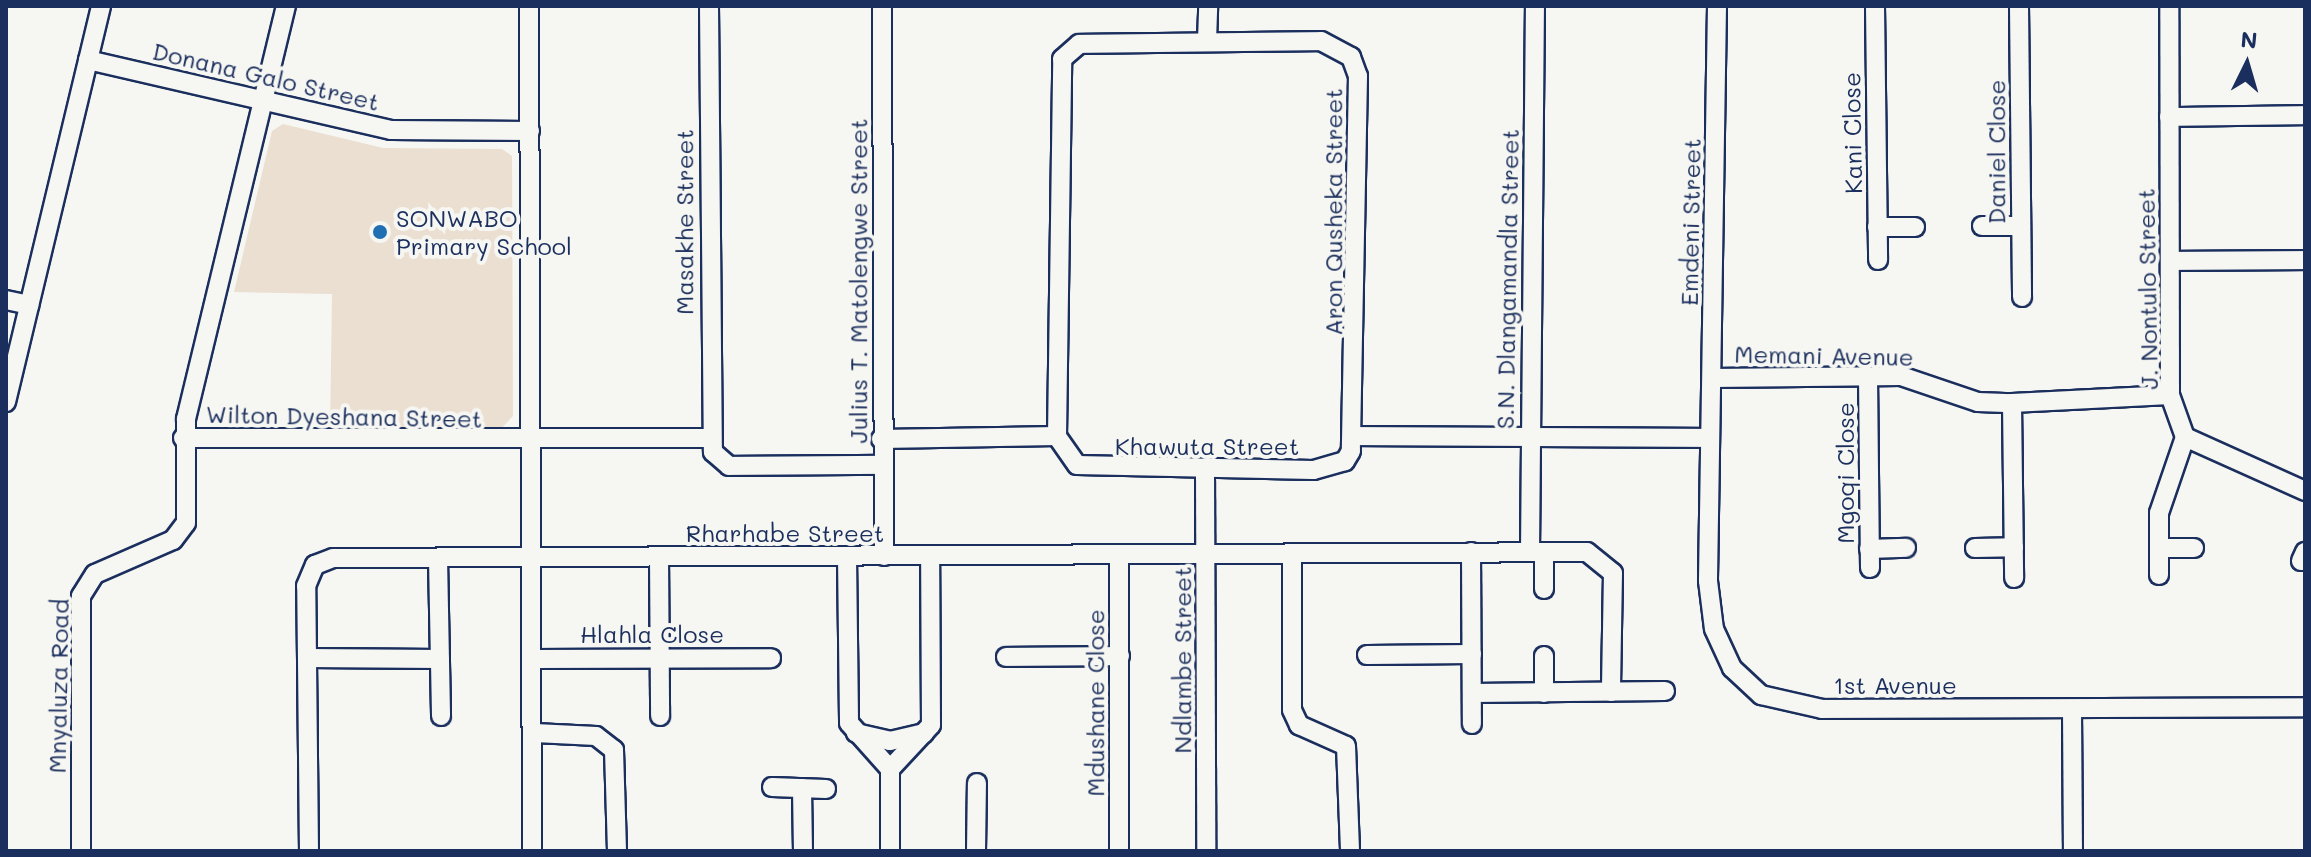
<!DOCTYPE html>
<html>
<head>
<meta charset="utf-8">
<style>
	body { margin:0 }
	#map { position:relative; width:2311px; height:857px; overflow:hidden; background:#f6f6f2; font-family:Mali,sans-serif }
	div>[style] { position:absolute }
	.built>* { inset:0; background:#ebdfd1 }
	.roads { filter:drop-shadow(2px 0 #1b2f5e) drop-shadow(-2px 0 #1b2f5e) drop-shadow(0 2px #1b2f5e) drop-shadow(0 -2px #1b2f5e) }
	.street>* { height:18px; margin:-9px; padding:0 9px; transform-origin:9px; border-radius:9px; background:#f6f6f2 }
	.dots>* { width:22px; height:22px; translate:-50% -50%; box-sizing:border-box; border:4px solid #f6f6f2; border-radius:50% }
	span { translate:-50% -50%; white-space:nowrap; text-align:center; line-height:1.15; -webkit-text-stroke:8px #f6f6f2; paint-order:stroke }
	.street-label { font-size:24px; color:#1b2f5e }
	.poi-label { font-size:24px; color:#1b2f5e }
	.left { translate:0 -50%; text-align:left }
	.frame { position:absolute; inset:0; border:8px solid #1b2f5e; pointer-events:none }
	.north { position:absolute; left:2207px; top:24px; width:80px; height:80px; -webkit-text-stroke:6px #f6f6f2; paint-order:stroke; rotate:5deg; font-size:22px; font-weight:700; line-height:32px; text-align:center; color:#1b2f5e }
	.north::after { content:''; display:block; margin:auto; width:28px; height:36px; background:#1b2f5e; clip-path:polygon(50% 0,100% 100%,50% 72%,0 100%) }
</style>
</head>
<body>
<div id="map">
	<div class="built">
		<i style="clip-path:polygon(283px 124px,383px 148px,502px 149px,512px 156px,513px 416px,497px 433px,330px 433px,332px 294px,234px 292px,272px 131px)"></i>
	</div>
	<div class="roads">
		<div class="street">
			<i style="left:529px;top:6px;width:845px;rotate:89.8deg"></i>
			<i style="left:709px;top:6px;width:446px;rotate:89.5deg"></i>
			<i style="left:713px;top:452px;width:21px;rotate:41deg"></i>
			<i style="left:729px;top:466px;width:153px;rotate:-0.4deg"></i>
			<i style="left:882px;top:6px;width:550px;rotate:89.79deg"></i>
			<i style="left:1717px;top:6px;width:575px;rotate:90.9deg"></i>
			<i style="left:1708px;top:581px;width:48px;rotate:82.9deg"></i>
			<i style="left:1714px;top:629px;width:43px;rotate:65.2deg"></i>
			<i style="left:1732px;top:668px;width:40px;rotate:43deg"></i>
			<i style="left:1761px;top:695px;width:63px;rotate:12.9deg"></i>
			<i style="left:1822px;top:709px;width:483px;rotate:-0.2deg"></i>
			<i style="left:1875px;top:6px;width:254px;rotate:89.3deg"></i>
			<i style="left:2019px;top:6px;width:291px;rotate:89.4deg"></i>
			<i style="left:1207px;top:41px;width:35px;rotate:-88deg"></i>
			<i style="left:1321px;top:41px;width:34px;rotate:28deg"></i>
			<i style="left:1351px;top:57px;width:20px;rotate:70deg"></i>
			<i style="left:1358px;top:76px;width:375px;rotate:91.1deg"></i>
			<i style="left:1351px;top:451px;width:12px;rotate:121deg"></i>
			<i style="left:1345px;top:461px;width:33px;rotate:164deg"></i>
			<i style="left:1313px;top:470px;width:236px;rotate:-178.8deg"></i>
			<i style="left:1077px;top:465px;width:35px;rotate:-125deg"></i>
			<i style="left:1057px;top:436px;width:377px;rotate:-89.2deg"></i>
			<i style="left:1062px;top:59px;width:23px;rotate:-41deg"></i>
			<i style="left:1079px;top:44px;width:242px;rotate:-0.7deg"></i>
			<i style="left:88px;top:60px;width:311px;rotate:13deg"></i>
			<i style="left:391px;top:130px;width:139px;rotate:0.4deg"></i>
			<i style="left:2169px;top:117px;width:136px;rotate:-0.8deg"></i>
			<i style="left:1982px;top:226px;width:39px"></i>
			<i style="left:1877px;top:227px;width:38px"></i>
			<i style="left:2171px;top:261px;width:134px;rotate:-0.4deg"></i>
			<i style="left:6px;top:300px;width:24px;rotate:12deg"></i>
			<i style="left:1868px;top:376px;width:192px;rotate:89.4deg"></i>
			<i style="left:1712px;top:378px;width:189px;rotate:-0.6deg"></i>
			<i style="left:1901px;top:376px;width:81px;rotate:18.7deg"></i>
			<i style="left:1978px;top:402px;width:34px;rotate:2deg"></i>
			<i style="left:2012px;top:403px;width:158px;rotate:-2.9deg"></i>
			<i style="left:6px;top:402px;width:407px;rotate:-76.5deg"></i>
			<i style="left:2012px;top:403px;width:175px;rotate:89.3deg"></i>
			<i style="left:1355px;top:436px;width:355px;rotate:0.3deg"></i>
			<i style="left:2185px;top:437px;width:132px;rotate:24.2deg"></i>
			<i style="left:183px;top:438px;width:525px"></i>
			<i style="left:881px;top:439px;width:176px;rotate:-1deg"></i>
			<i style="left:1205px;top:470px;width:381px;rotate:89.8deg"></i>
			<i style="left:1975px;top:548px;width:39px;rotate:-1deg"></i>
			<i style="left:2159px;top:548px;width:35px"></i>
			<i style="left:1869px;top:549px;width:37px;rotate:-2deg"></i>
			<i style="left:1471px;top:552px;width:172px;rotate:89.7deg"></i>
			<i style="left:1530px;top:552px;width:546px;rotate:-89.48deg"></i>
			<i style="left:1292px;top:554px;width:156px;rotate:90deg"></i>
			<i style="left:1292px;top:710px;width:17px;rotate:65deg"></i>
			<i style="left:1299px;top:725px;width:51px;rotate:24.1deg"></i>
			<i style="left:1346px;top:746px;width:105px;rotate:87.8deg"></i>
			<i style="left:847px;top:556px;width:167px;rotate:89.3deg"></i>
			<i style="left:849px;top:723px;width:62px;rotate:48.3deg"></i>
			<i style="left:890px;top:769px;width:82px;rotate:90deg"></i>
			<i style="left:659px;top:557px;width:159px;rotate:89.6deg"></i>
			<i style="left:438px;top:558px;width:158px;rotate:88.9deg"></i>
			<i style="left:2301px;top:561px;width:10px;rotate:-66deg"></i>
			<i style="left:2159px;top:575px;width:62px;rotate:-90deg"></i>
			<i style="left:2159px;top:513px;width:80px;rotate:-71.1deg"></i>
			<i style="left:2185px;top:437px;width:45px;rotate:-109.7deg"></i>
			<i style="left:2170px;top:395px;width:389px;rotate:-90.1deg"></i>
			<i style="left:1544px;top:589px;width:37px;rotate:-90deg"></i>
			<i style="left:1367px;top:655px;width:105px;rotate:-0.5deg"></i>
			<i style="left:1544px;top:656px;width:37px;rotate:90deg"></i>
			<i style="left:1006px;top:657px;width:114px;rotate:-0.5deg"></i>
			<i style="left:307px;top:658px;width:133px;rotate:0.4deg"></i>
			<i style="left:534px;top:659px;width:237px;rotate:-0.2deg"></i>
			<i style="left:1472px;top:693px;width:193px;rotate:-0.6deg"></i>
			<i style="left:2072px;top:711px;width:140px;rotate:89.6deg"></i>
			<i style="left:535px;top:733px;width:61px;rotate:2.8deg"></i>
			<i style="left:596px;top:736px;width:23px;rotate:38deg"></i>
			<i style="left:614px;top:750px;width:101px;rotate:88.3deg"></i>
			<i style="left:856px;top:733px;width:35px;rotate:13deg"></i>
			<i style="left:890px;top:741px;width:35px;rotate:-13deg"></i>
			<i style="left:890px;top:769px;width:60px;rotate:-47deg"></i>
			<i style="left:931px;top:725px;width:169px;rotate:-90.3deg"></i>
			<i style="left:772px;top:787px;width:54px;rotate:2.1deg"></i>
			<i style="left:802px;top:788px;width:63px;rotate:89.1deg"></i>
			<i style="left:81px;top:851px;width:255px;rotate:-90deg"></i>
			<i style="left:81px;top:596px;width:26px;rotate:-58deg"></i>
			<i style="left:95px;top:574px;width:85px;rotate:-23.6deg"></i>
			<i style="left:173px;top:540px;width:21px;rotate:-53deg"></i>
			<i style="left:186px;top:523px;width:104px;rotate:-90deg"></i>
			<i style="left:186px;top:419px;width:425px;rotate:-76.4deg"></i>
			<i style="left:309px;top:851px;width:265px;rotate:-90.6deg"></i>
			<i style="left:306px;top:586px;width:23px;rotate:-67deg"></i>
			<i style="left:315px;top:565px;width:19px;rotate:-21deg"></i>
			<i style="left:333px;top:558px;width:1254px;rotate:-0.27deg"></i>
			<i style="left:1587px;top:552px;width:33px;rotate:39deg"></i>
			<i style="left:1613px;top:573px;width:119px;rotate:91deg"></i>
			<i style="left:976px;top:851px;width:68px;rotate:-89.2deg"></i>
			<i style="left:1119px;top:851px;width:296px;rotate:-90deg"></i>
		</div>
	</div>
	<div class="dots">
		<i style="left:380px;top:232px;background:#1f6fb2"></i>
	</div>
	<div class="street-label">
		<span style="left:266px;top:76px;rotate:13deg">Donana Galo Street</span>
		<span style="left:1852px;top:133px;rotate:-91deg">Kani Close</span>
		<span style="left:1996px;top:152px;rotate:-90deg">Daniel Close</span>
		<span style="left:1333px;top:212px;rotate:-90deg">Aron Qusheka Street</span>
		<span style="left:684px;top:222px;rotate:-90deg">Masakhe Street</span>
		<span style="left:1690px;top:222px;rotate:-89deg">Emdeni Street</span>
		<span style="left:1507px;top:279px;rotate:-89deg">S.N. Dlangamandla Street</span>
		<span style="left:858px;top:281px;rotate:-90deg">Julius T. Matolengwe Street</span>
		<span style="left:2147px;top:289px;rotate:-91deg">J. Nontulo Street</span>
		<span style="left:1824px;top:355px;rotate:1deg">Memani Avenue</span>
		<span style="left:344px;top:416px;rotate:1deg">Wilton Dyeshana Street</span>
		<span style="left:1207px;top:446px">Khawuta Street</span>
		<span style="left:1845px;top:473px;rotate:-90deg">Mgoqi Close</span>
		<span style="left:785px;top:533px">Rharhabe Street</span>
		<span style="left:652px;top:634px">Hlahla Close</span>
		<span style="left:1182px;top:660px;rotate:-90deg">Ndlambe Street</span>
		<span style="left:1895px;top:685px">1st Avenue</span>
		<span style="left:58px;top:686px;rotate:-89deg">Mnyaluza Road</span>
		<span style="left:1095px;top:703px;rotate:-90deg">Mdushane Close</span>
	</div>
	<div class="poi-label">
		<span class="left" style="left:396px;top:232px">SONWABO<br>Primary School</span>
	</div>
	<div class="frame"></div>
	<div class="north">N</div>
</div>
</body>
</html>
